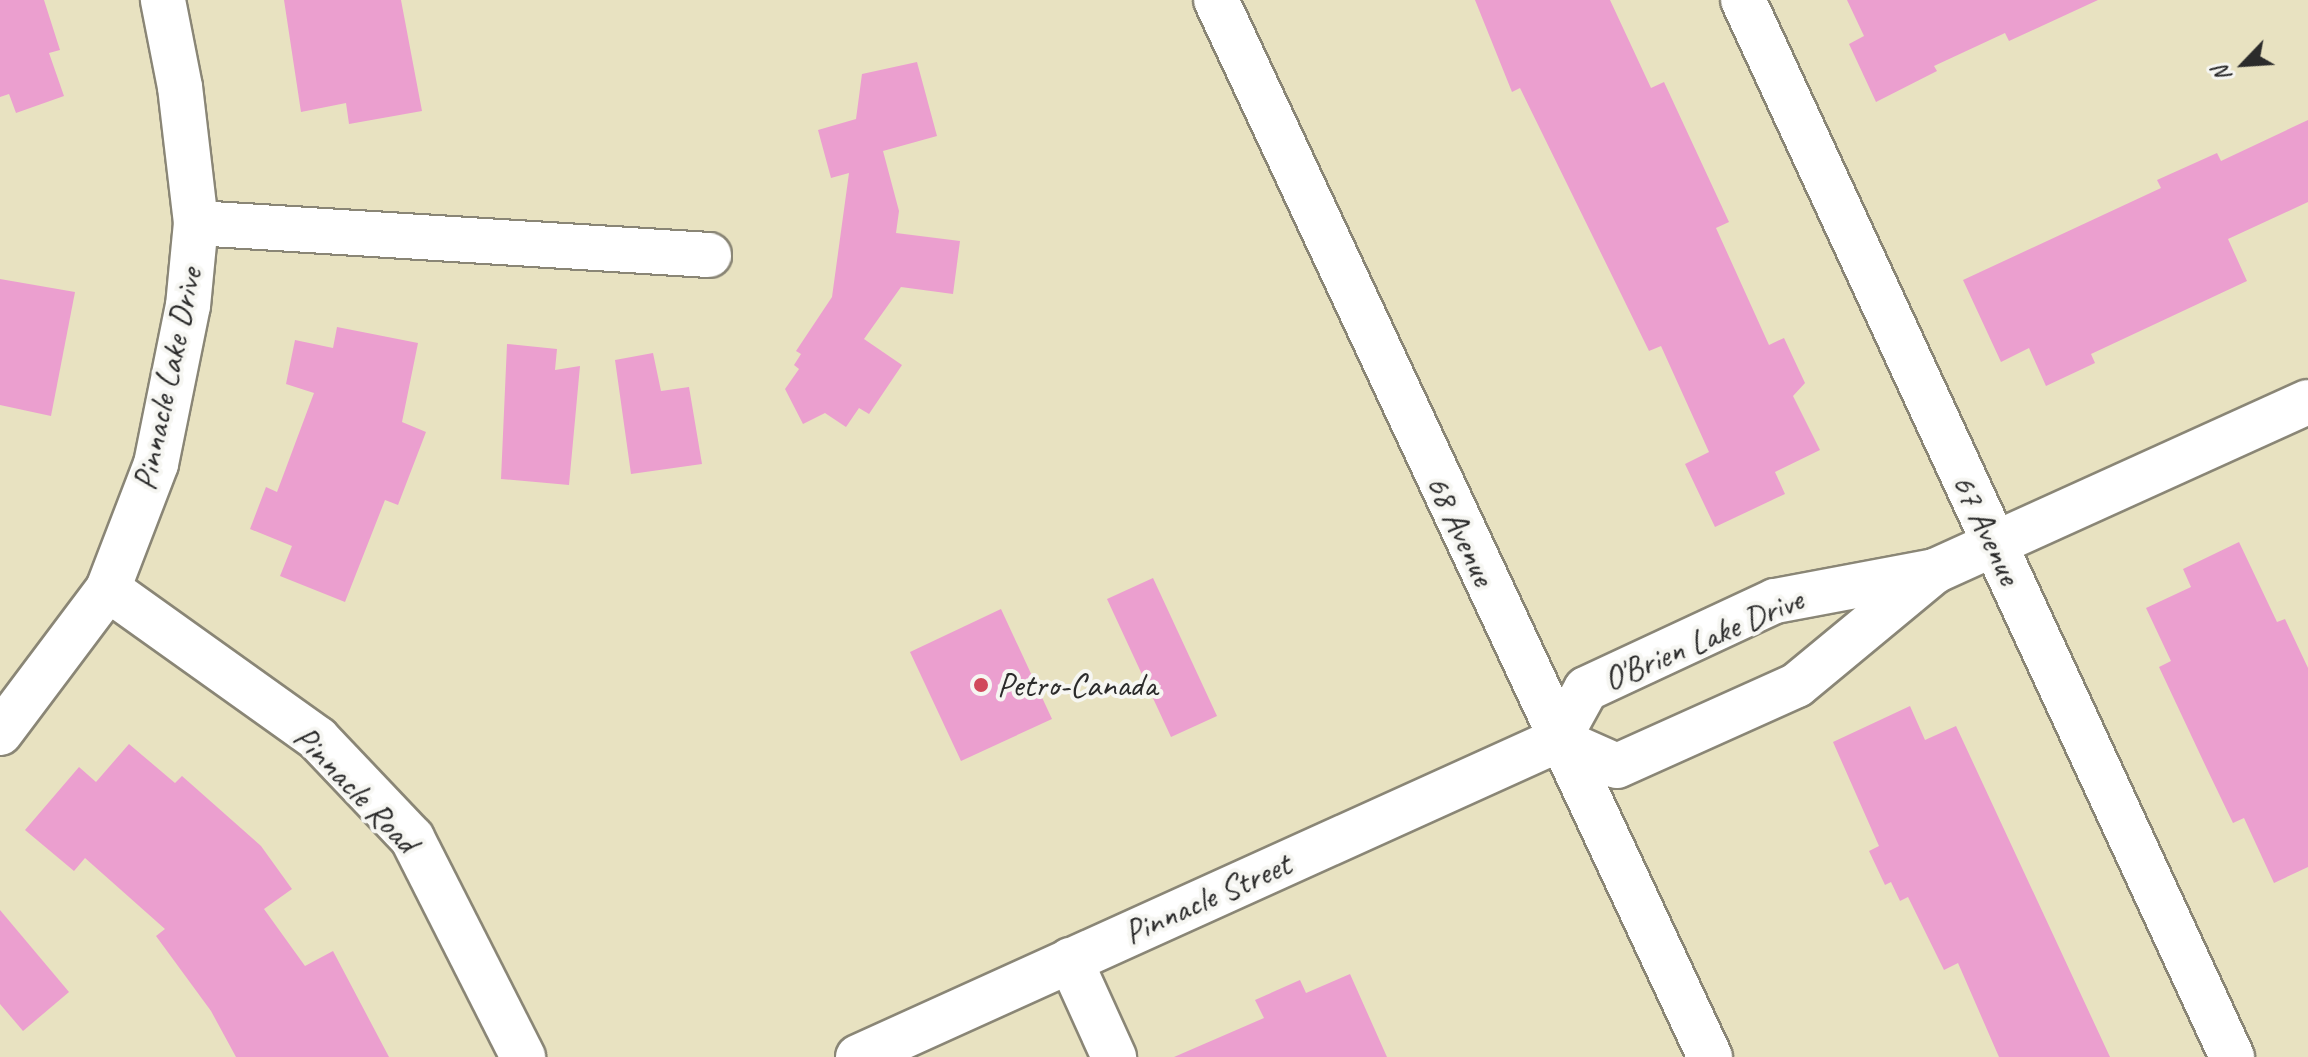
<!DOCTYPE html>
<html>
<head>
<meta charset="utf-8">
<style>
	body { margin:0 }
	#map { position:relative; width:2308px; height:1057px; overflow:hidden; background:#e8e2c1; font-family:Caveat,sans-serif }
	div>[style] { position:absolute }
	.building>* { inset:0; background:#eb9fcf }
	.roads { filter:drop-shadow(2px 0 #8a8676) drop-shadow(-2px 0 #8a8676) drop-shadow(0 2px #8a8676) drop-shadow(0 -2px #8a8676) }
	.minor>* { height:44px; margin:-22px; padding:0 22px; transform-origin:22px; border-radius:22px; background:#fff }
	.major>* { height:44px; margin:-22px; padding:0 22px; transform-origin:22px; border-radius:22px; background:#fff }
	.dots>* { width:22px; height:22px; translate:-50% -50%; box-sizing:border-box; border:4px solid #f6f6f2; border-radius:50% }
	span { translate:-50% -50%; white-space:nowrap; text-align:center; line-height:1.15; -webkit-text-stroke:8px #f6f6f2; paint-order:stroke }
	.street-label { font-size:34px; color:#2b2b2b }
	.poi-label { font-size:34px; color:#2b2b2b }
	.left { translate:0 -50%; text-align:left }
	.north { position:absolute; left:2204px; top:24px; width:80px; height:80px; -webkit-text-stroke:6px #f6f6f2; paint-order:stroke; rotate:245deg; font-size:22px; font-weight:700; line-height:32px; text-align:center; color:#2b2b2b }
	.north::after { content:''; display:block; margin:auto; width:28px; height:36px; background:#2b2b2b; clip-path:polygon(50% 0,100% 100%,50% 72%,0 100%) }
</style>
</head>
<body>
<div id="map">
	<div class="building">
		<i style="clip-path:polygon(0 0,44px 0,60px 50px,49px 53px,64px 96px,16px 113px,9px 94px,0 97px)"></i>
		<i style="clip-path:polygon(284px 0,401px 0,422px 111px,349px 124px,346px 103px,301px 112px)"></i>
		<i style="clip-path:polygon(1475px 0,1610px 0,1651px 88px,1664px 82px,1729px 222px,1716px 228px,1769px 345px,1784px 338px,1805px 383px,1793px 396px,1820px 450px,1775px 472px,1785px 494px,1715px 527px,1685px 464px,1709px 452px,1661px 346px,1649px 351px,1520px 88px,1512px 92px)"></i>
		<i style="clip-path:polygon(1847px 0,2098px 0,2009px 41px,2005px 33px,1934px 66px,1937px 71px,1876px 102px,1849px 44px,1864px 36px)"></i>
		<i style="clip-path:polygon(917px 62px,937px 136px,883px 151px,899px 211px,896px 233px,960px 241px,953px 294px,901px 287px,864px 339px,902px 365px,869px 414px,859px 408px,846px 427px,825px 413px,803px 424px,785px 389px,799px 369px,794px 365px,801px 354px,796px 351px,832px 297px,849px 173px,831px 178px,818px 130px,856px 119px,862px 74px)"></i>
		<i style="clip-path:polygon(2308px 120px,2308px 202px,2228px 239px,2247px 281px,2091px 354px,2095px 363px,2046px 386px,2029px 348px,2001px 362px,1963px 280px,2161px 188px,2157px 180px,2217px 153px,2221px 161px)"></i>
		<i style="clip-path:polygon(0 279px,75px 292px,51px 416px,0 405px)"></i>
		<i style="clip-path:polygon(337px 327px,418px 343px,402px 422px,426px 432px,398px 505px,385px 500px,345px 602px,280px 576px,292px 546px,250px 529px,266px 487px,277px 492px,314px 393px,286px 384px,295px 340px,333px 348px)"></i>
		<i style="clip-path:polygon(507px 344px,557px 349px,555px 370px,580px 366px,569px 485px,501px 479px)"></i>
		<i style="clip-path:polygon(653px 353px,661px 391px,689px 387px,702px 464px,631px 474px,615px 360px)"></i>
		<i style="clip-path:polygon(2239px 542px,2277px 622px,2285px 619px,2308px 668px,2308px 867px,2274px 883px,2244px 818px,2233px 823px,2207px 769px,2159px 667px,2171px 661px,2146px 608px,2191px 587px,2183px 569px)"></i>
		<i style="clip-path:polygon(1153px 578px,1217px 716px,1171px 737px,1107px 599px)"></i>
		<i style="clip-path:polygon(1001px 609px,1052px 719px,961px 761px,910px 652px)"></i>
		<i style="clip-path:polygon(1910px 706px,1925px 740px,1956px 726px,2110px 1057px,1999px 1057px,1958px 963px,1944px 970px,1908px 897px,1900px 901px,1891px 882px,1885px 885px,1869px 851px,1879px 846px,1833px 742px)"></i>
		<i style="clip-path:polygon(129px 744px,175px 783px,182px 776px,261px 846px,292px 889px,264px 909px,305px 966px,333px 951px,389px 1057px,236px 1057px,211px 1011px,156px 936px,165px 929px,85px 858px,74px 871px,25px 830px,79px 767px,96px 782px)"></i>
		<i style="clip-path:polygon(0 910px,69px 992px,23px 1031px,0 1004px)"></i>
		<i style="clip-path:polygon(1350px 974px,1387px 1057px,1174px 1057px,1264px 1018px,1255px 1000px,1300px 980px,1306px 993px)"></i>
	</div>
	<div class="roads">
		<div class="minor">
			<i style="left:1743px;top:0;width:1165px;rotate:65.17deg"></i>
			<i style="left:196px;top:223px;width:514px;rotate:3.57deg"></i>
			<i style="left:108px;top:589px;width:258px;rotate:35.5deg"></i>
			<i style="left:318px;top:739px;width:137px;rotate:46.5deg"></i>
			<i style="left:412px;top:838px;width:246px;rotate:63.1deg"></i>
			<i style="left:0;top:733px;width:180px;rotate:-53.1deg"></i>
			<i style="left:108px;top:589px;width:134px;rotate:-69deg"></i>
			<i style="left:156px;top:464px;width:161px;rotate:-78.6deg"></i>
			<i style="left:188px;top:306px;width:83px;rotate:-84.5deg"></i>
			<i style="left:196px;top:223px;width:137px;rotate:-96.7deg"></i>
			<i style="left:180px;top:87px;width:89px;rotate:-101.1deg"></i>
			<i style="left:1558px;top:740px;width:64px;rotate:23.8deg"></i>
			<i style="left:1617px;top:766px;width:197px;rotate:-24.2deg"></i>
			<i style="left:1797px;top:685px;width:179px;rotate:-39.6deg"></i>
			<i style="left:1935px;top:571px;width:409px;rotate:-24.4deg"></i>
			<i style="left:1558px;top:740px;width:58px;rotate:-61.2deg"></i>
			<i style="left:1586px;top:689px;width:208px;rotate:-25deg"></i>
			<i style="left:1775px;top:601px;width:163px;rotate:-10.6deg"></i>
			<i style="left:1070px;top:960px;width:107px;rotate:65.6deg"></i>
			<i style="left:858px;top:1057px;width:768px;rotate:-24.36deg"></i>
		</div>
		<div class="major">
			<i style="left:1216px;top:0;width:1167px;rotate:64.95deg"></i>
		</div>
	</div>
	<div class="dots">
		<i style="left:981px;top:685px;background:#d1495b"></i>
	</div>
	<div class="street-label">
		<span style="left:167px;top:379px;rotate:-78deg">Pinnacle Lake Drive</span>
		<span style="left:1987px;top:529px;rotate:65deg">67 Avenue</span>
		<span style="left:1461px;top:530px;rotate:65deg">68 Avenue</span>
		<span style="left:1703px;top:639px;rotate:-23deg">O'Brien Lake Drive</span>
		<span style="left:356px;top:789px;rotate:46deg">Pinnacle Road</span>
		<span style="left:1207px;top:898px;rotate:-24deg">Pinnacle Street</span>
	</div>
	<div class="poi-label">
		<span class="left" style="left:997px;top:685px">Petro-Canada</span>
	</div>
	<div class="north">N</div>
</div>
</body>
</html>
